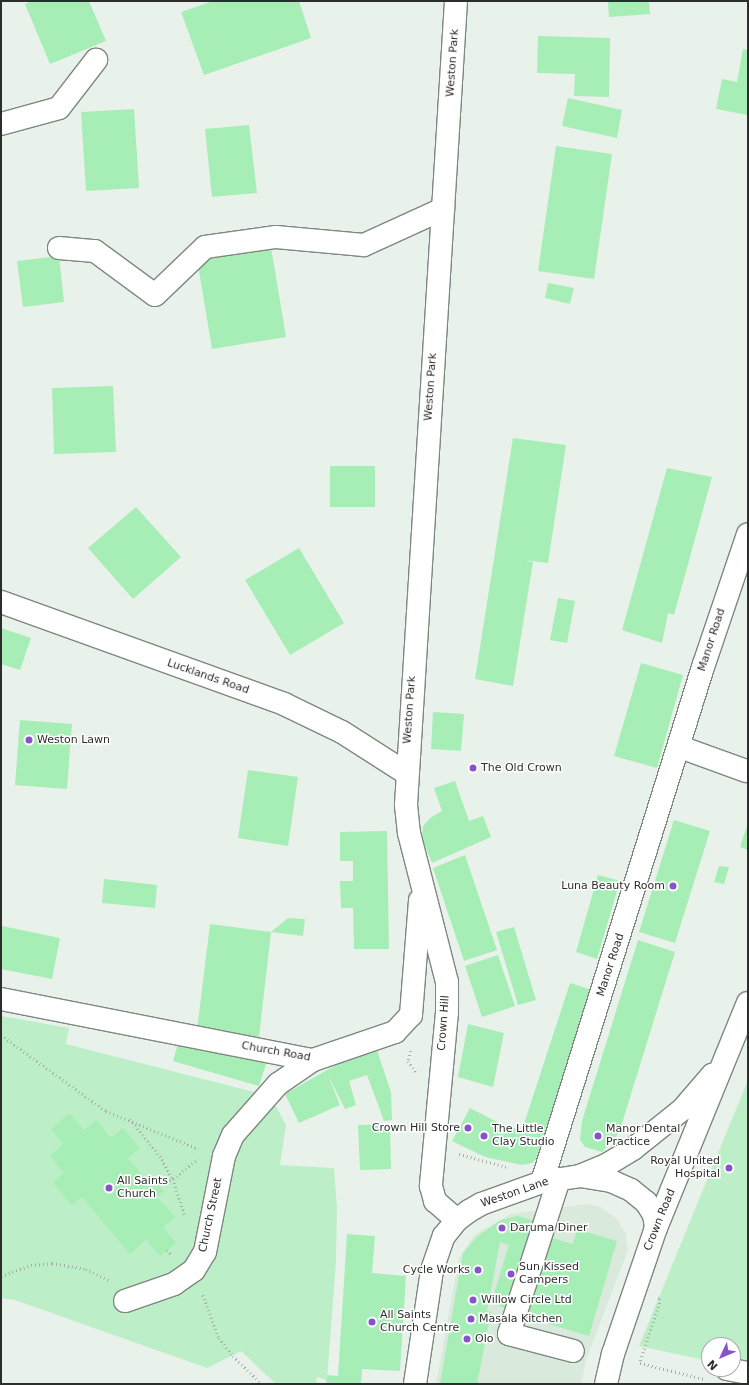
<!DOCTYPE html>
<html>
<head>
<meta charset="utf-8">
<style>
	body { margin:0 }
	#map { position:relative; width:749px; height:1385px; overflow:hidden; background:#e9f2ea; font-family:"DejaVu Sans",sans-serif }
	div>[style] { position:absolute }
	.built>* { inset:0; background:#d9e9db }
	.green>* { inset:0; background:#bceec7 }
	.building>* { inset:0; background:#a6eeb6 }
	.path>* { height:2.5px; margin-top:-1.25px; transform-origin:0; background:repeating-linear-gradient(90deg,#a7aea8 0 1px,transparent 0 4px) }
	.roads { filter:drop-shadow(1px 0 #7e8780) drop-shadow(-1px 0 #7e8780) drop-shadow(0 1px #7e8780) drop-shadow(0 -1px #7e8780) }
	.minor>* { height:22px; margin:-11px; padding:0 11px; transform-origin:11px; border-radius:11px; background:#fff }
	.dots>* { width:11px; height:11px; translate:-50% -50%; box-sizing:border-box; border:2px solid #fff; border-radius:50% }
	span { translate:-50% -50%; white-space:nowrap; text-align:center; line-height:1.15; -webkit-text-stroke:3px #fff; paint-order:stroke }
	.street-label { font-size:11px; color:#2b2e2b }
	.poi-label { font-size:11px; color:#2b2e2b }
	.left { translate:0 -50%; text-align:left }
	.right { translate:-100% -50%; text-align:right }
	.frame { position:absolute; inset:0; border:2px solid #2b2e2b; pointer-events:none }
	.north { position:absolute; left:701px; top:1337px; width:40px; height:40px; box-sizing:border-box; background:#fff; border:1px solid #aaabaa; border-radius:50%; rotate:226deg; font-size:11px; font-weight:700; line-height:16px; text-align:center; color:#2b2e2b }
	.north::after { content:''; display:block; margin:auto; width:14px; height:18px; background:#8753cb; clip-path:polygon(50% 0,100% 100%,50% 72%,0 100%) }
</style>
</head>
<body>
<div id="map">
	<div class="built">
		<i style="clip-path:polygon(586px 1204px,601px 1207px,617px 1219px,626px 1234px,628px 1250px,586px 1360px,581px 1384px,436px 1384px,459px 1258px,474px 1235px,511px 1214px)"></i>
	</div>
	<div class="green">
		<i style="clip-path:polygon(1px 1016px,69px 1028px,66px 1044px,270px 1096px,286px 1125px,280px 1165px,334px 1168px,337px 1208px,336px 1261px,327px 1380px,317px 1377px,316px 1384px,276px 1384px,241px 1351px,207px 1368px,15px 1300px,1px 1298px)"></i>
		<i style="clip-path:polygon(748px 1080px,748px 1362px,733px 1366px,733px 1345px,709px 1345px,709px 1361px,639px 1346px)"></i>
	</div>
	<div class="building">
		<i style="clip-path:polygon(32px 1px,89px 1px,106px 41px,50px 64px,25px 4px)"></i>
		<i style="clip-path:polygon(213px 1px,299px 1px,311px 38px,204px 75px,181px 12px)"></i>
		<i style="clip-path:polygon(608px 1px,649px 1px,650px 14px,609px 17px)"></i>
		<i style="clip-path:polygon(538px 36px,610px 38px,609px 97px,574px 96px,575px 74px,537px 73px)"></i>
		<i style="clip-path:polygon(743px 49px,748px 50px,748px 115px,716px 109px,722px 79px,737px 82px)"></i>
		<i style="clip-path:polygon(568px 98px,622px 110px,617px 138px,562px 126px)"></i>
		<i style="clip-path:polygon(134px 109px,139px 188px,86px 191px,81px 112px)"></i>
		<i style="clip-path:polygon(249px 125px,257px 193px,212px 197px,205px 129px)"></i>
		<i style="clip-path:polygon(556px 146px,612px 154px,594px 279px,538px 271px)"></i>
		<i style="clip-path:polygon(271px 247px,286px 337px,212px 349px,197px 259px)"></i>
		<i style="clip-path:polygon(59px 256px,64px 302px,23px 307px,17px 261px)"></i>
		<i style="clip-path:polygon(548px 283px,574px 288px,570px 304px,545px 298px)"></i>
		<i style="clip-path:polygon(113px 386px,116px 452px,54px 454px,52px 388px)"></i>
		<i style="clip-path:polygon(513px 438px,566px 445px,548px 563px,524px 560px,533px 562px,513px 686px,475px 679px)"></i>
		<i style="clip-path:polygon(330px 466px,375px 466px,375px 507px,330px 507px)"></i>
		<i style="clip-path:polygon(667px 468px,712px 477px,674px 615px,668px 613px,662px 643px,622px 630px)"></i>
		<i style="clip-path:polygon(136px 507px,181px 557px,133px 599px,88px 548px)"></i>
		<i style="clip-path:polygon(299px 548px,344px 623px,290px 655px,245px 580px)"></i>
		<i style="clip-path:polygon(558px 598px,575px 601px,567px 643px,550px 640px)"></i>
		<i style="clip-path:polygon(1px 628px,31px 638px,20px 670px,1px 664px)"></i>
		<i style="clip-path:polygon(641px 663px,683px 675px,657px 768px,614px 756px)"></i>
		<i style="clip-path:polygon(433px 712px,464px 714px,461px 751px,431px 749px)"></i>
		<i style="clip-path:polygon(20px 720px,72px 724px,67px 789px,15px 785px)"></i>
		<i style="clip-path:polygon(248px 770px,298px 777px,288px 846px,238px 838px)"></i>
		<i style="clip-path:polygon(455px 781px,469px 821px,483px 816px,491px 837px,432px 863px,422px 838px,423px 826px,430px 818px,442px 811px,434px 788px)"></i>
		<i style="clip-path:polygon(674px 820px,710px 831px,675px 943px,639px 932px)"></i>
		<i style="clip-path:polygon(748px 823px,748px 850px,740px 847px)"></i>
		<i style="clip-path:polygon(387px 831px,389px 949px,354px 949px,353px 908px,341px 908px,340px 881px,353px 881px,353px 861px,340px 861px,340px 832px)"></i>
		<i style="clip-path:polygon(465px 855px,497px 950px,464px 961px,433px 868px)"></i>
		<i style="clip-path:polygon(719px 866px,729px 867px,724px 884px,714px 882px)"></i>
		<i style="clip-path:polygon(598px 875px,620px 881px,597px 959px,576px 952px)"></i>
		<i style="clip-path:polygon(104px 879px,157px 885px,155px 908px,102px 903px)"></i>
		<i style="clip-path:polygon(288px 918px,305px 919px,303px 936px,271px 932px)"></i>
		<i style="clip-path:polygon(210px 924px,271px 932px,259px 1037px,197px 1030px)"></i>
		<i style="clip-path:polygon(2px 926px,60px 938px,52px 979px,1px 969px)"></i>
		<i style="clip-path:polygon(514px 927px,536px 1000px,518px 1005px,496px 932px)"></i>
		<i style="clip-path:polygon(638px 940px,675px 952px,619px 1133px,602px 1152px,585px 1147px,580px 1140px,582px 1121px)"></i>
		<i style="clip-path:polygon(498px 955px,515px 1006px,482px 1017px,465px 966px)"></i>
		<i style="clip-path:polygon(570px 983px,592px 990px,536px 1159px,532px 1163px,522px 1165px,485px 1157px,452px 1141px,470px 1108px,501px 1124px,522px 1130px)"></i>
		<i style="clip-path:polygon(468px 1024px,504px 1033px,493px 1087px,458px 1077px)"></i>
		<i style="clip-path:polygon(178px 1044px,206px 1052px,209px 1044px,267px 1061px,259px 1086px,173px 1061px)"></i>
		<i style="clip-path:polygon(377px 1050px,391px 1092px,392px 1120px,384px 1121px,367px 1075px,349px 1081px,356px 1105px,345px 1109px,328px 1075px,340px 1105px,299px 1123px,285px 1094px,343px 1061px,361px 1053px)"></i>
		<i style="clip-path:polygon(69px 1113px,84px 1130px,96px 1120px,111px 1138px,123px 1128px,140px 1148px,128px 1158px,147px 1181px,152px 1177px,164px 1191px,157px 1197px,175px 1217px,163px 1227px,176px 1243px,160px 1256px,146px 1240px,130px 1254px,82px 1197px,72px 1205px,53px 1183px,64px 1173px,50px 1156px,63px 1144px,51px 1129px)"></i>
		<i style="clip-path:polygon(390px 1124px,391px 1169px,360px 1170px,358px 1125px)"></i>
		<i style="clip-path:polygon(518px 1216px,538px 1222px,511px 1310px,491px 1303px,509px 1245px,500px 1242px,487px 1311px,491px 1312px,477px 1384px,440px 1384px,463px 1253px,479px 1235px,501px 1220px)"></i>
		<i style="clip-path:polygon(577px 1229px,617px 1241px,589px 1336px,522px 1316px,546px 1236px,573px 1244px)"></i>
		<i style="clip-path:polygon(347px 1234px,375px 1236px,372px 1273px,406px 1276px,400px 1371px,362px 1369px,361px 1384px,326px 1384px,327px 1375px,338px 1376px)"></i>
	</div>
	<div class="path">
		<i style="left:1px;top:1035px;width:130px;rotate:35.9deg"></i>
		<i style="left:106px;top:1111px;width:100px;rotate:22.2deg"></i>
		<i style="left:411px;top:1051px;width:10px;rotate:107deg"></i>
		<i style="left:408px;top:1061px;width:14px;rotate:54deg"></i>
		<i style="left:130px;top:1119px;width:48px;rotate:51deg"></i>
		<i style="left:160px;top:1156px;width:26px;rotate:61deg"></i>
		<i style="left:173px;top:1179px;width:39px;rotate:72deg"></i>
		<i style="left:459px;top:1154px;width:50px;rotate:15.2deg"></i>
		<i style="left:158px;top:1184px;width:16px;rotate:-18deg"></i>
		<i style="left:173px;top:1179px;width:32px;rotate:-39deg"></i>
		<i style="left:167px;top:1250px;width:7px;rotate:45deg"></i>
		<i style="left:1px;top:1276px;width:32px;rotate:-20deg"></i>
		<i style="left:31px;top:1265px;width:21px;rotate:-5deg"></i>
		<i style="left:52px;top:1263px;width:35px;rotate:10deg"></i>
		<i style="left:86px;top:1269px;width:28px;rotate:26deg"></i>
		<i style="left:203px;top:1295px;width:46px;rotate:69.6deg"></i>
		<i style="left:219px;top:1338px;width:23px;rotate:52deg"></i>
		<i style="left:233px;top:1356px;width:40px;rotate:44deg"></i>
		<i style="left:658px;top:1298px;width:3px;rotate:18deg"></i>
		<i style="left:661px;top:1299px;width:67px;rotate:108.2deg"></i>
		<i style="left:640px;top:1363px;width:66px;rotate:14deg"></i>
	</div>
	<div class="roads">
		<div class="minor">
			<i style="left:456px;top:1px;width:806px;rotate:93.56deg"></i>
			<i style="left:406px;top:805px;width:28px;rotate:84deg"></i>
			<i style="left:409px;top:833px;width:154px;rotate:75.7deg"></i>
			<i style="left:447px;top:982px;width:30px;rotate:90deg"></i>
			<i style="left:447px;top:1012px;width:175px;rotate:95.3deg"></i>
			<i style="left:431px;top:1186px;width:16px;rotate:75deg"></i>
			<i style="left:435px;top:1201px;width:29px;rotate:41deg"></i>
			<i style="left:1px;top:124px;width:60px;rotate:-15.4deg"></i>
			<i style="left:59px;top:108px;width:61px;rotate:-52.4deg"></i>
			<i style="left:59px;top:248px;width:36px;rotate:5deg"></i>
			<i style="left:95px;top:251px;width:74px;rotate:36.3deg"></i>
			<i style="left:155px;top:295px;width:69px;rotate:-43.8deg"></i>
			<i style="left:205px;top:247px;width:72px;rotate:-8deg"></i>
			<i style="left:276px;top:237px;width:88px;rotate:5.2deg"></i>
			<i style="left:364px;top:245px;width:87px;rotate:-24.5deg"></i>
			<i style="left:1px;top:602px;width:301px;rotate:19.8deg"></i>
			<i style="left:284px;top:704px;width:64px;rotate:25.8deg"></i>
			<i style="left:342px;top:732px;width:76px;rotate:32.6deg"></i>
			<i style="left:680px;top:747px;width:70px;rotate:20deg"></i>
			<i style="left:1px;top:999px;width:318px;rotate:11.1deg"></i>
			<i style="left:313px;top:1060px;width:87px;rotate:-18.9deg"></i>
			<i style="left:395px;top:1032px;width:23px;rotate:-47deg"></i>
			<i style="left:411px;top:1015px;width:115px;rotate:-85.5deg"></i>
			<i style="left:580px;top:1176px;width:30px;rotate:-23deg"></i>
			<i style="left:608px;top:1164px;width:29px;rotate:-31deg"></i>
			<i style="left:633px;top:1149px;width:64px;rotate:-38.7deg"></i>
			<i style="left:683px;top:1109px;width:45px;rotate:-49.5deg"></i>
			<i style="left:559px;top:1179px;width:163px;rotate:107.9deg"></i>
			<i style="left:509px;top:1334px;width:66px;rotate:14.9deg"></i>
			<i style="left:542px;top:1182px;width:540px;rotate:-72.64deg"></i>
			<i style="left:703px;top:667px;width:140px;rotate:-71.3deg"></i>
			<i style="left:125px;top:1301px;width:52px;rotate:-19.1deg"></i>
			<i style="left:174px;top:1284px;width:24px;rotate:-35deg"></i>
			<i style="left:194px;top:1270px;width:21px;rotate:-59deg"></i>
			<i style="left:205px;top:1252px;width:98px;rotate:-78.8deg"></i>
			<i style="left:224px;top:1156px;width:23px;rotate:-67deg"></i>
			<i style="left:233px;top:1135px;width:68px;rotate:-48.6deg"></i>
			<i style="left:278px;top:1084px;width:42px;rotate:-34.4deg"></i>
			<i style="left:727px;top:1369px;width:21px;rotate:11deg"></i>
			<i style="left:415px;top:1384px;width:115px;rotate:-81.5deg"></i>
			<i style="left:432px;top:1270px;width:36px;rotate:-71deg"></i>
			<i style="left:444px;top:1236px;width:21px;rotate:-51deg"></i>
			<i style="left:457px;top:1220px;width:15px;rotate:-37deg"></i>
			<i style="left:469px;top:1211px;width:14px;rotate:-30deg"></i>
			<i style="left:481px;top:1204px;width:65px;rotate:-19.8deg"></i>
			<i style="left:542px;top:1182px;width:38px;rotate:-9deg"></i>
			<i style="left:580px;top:1176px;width:31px;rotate:9deg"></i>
			<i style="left:611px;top:1181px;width:22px;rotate:24deg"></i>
			<i style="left:631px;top:1190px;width:19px;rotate:39deg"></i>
			<i style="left:646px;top:1202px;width:15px;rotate:58deg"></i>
			<i style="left:654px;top:1215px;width:13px;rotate:81deg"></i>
			<i style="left:606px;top:1384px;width:31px;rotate:-77deg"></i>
			<i style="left:613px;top:1354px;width:133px;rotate:-71.2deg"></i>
			<i style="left:656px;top:1228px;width:243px;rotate:-67.8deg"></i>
		</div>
	</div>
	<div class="dots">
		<i style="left:29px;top:740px;background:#8753cb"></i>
		<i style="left:473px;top:768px;background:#8753cb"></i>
		<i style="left:673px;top:886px;background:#8753cb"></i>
		<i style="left:468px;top:1128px;background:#8753cb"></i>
		<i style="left:484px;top:1136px;background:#8753cb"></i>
		<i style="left:598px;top:1136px;background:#8753cb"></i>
		<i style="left:729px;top:1168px;background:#8753cb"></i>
		<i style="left:109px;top:1188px;background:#8753cb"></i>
		<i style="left:502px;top:1228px;background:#8753cb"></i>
		<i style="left:478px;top:1270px;background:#8753cb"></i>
		<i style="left:511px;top:1274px;background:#8753cb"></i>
		<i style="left:473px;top:1300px;background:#8753cb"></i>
		<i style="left:471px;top:1319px;background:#8753cb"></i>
		<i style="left:372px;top:1322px;background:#8753cb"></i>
		<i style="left:467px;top:1339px;background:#8753cb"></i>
	</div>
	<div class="street-label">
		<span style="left:453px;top:63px;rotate:-86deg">Weston Park</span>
		<span style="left:431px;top:387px;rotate:-86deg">Weston Park</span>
		<span style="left:712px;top:640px;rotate:-72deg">Manor Road</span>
		<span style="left:208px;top:677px;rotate:19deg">Lucklands Road</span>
		<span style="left:410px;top:710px;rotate:-86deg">Weston Park</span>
		<span style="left:611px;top:965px;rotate:-72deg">Manor Road</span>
		<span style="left:444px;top:1023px;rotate:-86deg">Crown Hill</span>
		<span style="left:276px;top:1052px;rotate:10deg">Church Road</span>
		<span style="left:515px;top:1193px;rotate:-19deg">Weston Lane</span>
		<span style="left:211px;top:1215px;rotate:-78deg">Church Street</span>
		<span style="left:660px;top:1220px;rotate:-68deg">Crown Road</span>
	</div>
	<div class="poi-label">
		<span class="left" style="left:37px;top:740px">Weston Lawn</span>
		<span class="left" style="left:481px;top:768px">The Old Crown</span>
		<span class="right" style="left:665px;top:886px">Luna Beauty Room</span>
		<span class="right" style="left:460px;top:1128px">Crown Hill Store</span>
		<span class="left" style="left:492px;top:1136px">The Little<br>Clay Studio</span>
		<span class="left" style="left:606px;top:1136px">Manor Dental<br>Practice</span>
		<span class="right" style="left:720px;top:1168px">Royal United<br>Hospital</span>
		<span class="left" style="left:117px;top:1188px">All Saints<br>Church</span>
		<span class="left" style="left:510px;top:1228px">Daruma Diner</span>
		<span class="left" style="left:519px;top:1274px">Sun Kissed<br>Campers</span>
		<span class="right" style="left:470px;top:1270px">Cycle Works</span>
		<span class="left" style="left:481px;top:1300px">Willow Circle Ltd</span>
		<span class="left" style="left:380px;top:1322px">All Saints<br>Church Centre</span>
		<span class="left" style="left:479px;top:1319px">Masala Kitchen</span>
		<span class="left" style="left:475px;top:1339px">Olo</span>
	</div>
	<div class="frame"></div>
	<div class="north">N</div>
</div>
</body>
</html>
